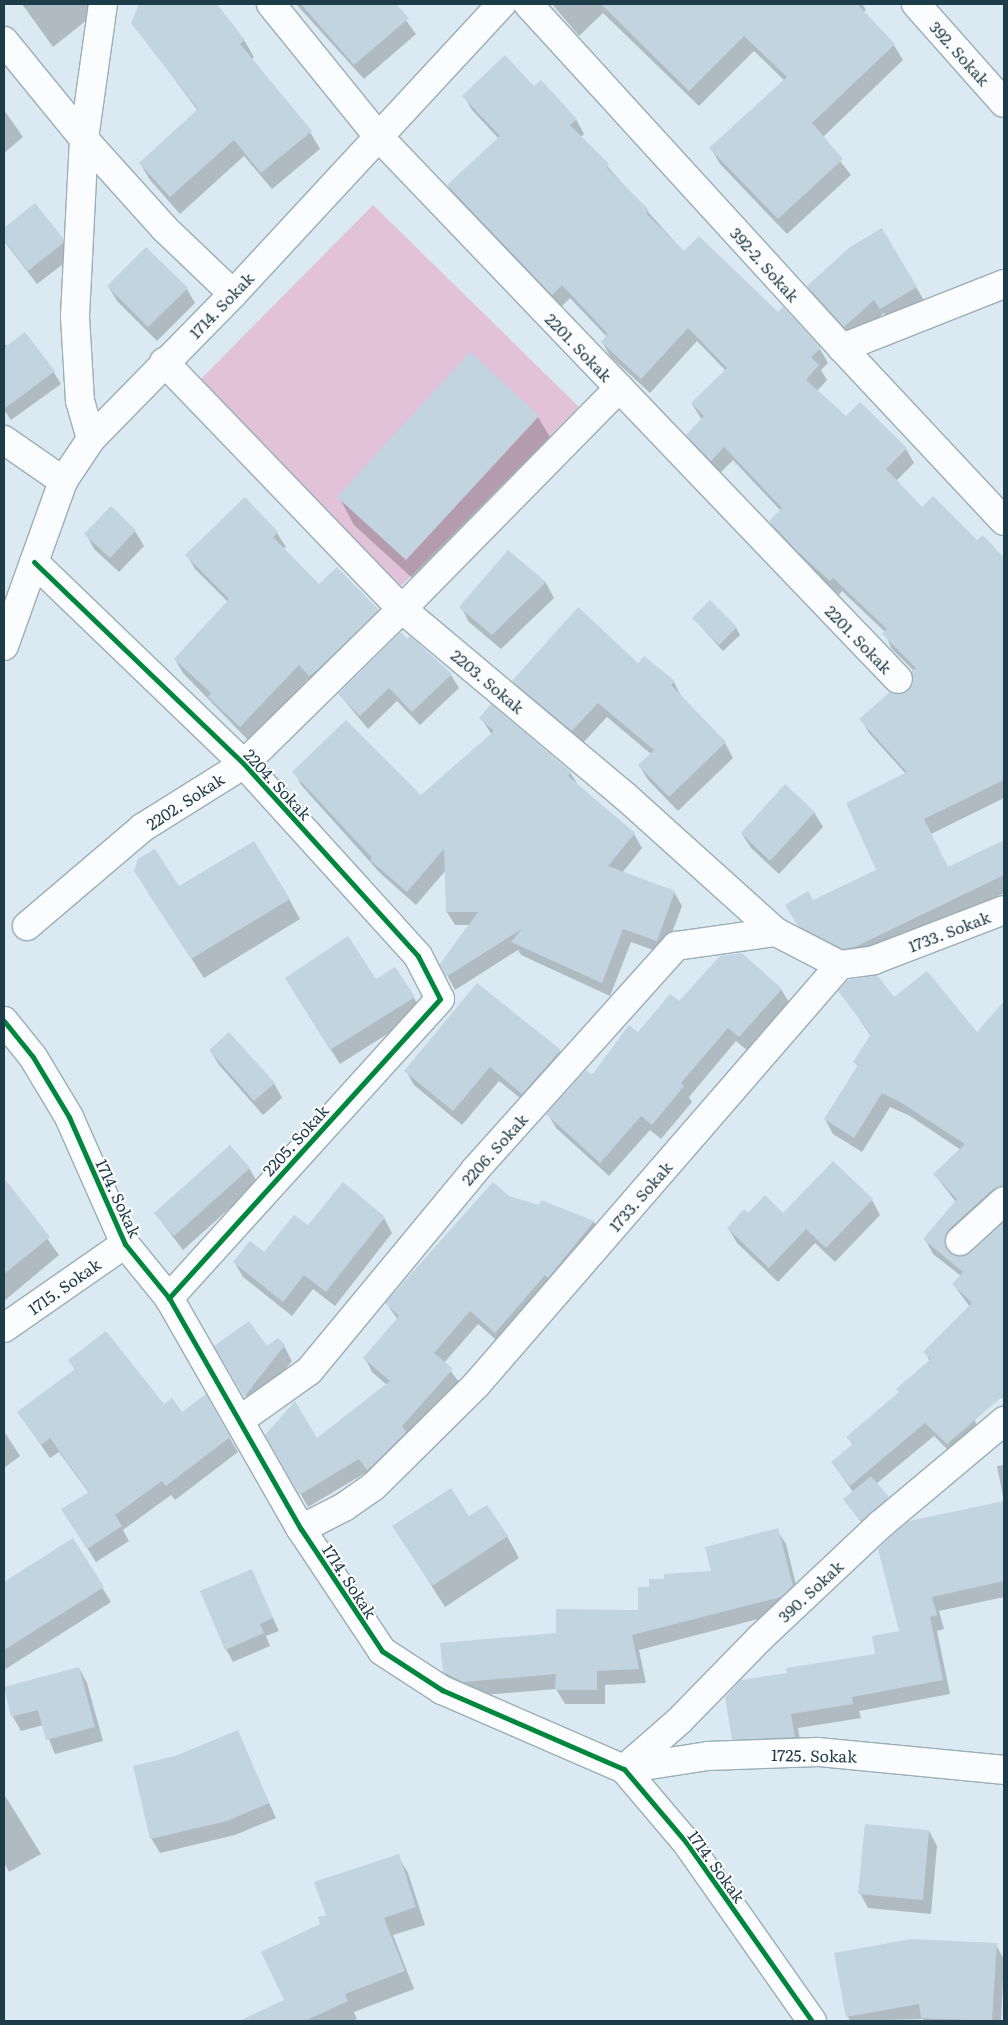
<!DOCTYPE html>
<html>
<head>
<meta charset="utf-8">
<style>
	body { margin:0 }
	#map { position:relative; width:1008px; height:2025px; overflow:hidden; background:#dbeaf2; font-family:Literata,serif }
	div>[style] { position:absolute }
	.green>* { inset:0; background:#e1c2d9 }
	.shadow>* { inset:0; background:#0003 }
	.building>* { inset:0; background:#c2d4e0 }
	.roads { filter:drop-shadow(1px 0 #99aeb8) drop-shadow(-1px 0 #99aeb8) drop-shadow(0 1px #99aeb8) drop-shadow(0 -1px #99aeb8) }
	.street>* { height:28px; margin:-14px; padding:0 14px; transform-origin:14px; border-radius:14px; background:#fafcfd }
	.cycleway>* { height:5px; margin:-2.5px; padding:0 2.5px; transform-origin:2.5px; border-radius:2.5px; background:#00873e }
	span { translate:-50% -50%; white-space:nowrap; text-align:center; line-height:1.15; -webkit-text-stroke:4px #fff; paint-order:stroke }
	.street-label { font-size:16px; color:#1d3c49 }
	.frame { position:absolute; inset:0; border:5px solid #1d3c49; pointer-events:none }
</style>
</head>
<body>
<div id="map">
	<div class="green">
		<i style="clip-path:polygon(373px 205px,579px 407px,401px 586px,196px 384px)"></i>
	</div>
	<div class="shadow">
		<i style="clip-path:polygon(22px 4px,92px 4px,97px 12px,53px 47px)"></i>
		<i style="clip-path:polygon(140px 4px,215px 4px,244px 40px,254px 57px,251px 60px,310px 132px,320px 149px,272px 189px,244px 156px,180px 214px,150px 180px,140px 163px,198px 111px,133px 23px)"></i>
		<i style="clip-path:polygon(296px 4px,394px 4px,416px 34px,364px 79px)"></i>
		<i style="clip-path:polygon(552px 4px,650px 4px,671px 25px,690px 4px,862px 4px,866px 10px,863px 12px,894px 45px,903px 60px,822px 138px,851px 175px,787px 234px,720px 164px,711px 148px,785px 81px,754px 51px,699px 106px,603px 13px,579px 36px)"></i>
		<i style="clip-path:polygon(534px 87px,576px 119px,584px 134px,581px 137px,684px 252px,778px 313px,820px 349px,828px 363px,821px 370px,827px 380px,817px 391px,846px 418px,860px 403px,906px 449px,914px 463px,896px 481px,922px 508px,977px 542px,983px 537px,1004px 560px,1004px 798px,931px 834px,948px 868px,1004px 842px,1004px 893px,863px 961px,852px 963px,803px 930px,795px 919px,813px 901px,877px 871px,906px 774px,869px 733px,861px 719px,909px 692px,914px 683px,914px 671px,891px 648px,885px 632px,842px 591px,839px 595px,778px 536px,770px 522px,781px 511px,733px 460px,719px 474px,696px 449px,687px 435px,702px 420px,692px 404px,726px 371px,697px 341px,650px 393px,610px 356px,602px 342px,607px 337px,570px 298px,560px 308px,456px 200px,448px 185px,499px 139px,472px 110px,464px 96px)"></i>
		<i style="clip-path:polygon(4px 110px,23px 137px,4px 153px)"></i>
		<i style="clip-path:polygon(35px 204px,71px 254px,71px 258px,37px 284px,4px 241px,4px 229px)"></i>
		<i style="clip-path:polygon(882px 230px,925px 302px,889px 323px,884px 313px,853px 341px,817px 301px,808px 286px)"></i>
		<i style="clip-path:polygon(108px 286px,187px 289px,195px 303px,157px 341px,117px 301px)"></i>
		<i style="clip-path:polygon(4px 344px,53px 371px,61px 384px,11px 420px,4px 410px)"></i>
		<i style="clip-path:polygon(538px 417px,554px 444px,422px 587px,354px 525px,339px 497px)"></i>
		<i style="clip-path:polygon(245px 499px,277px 533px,286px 547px,283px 549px,319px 585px,378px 611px,386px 625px,318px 689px,308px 679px,249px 741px,183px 673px,175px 659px,228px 602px,195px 569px,187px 555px)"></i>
		<i style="clip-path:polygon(111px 508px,135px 531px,144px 546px,119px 572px,94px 549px,86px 534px)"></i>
		<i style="clip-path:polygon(509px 552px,546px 583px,554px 598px,501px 649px,469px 622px,461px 607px)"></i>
		<i style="clip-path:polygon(694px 619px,736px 628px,740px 635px,723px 651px)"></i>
		<i style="clip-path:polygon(638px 665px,674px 682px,682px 698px,725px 743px,733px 758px,678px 811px,648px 780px,639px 765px,651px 754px,607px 717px,581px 745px,522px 696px,514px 681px)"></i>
		<i style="clip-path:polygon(451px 675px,459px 688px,420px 725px,397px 701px,368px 729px,339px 694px)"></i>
		<i style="clip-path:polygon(481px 718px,570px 772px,579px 787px,634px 834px,642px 848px,622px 873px,674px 892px,682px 906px,664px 954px,631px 942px,610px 996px,521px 955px,518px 950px,455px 990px,441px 964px,470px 925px,455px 925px,447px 912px,446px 870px,416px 905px,380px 873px,302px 786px,294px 772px,420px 797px,492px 735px)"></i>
		<i style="clip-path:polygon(814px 812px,823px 827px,779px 874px,751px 848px,742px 834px)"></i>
		<i style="clip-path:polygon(178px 888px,289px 899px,300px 919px,204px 978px,147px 891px)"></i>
		<i style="clip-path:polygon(375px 981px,414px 998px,422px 1012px,340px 1064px,295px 993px)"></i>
		<i style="clip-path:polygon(478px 984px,560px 1051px,569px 1065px,531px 1107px,499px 1081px,462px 1125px,414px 1085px,406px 1071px)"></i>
		<i style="clip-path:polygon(781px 989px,790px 1004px,748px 1051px,736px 1041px,689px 1097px,692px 1102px,661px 1139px,650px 1130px,609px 1176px,556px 1128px,548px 1114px,638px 1033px,679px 1003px)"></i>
		<i style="clip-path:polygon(evenodd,840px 991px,894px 999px,977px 1034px,1004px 1002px,1004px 1181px,960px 1222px,1004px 1185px,1004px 1204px,957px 1244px,953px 1256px,971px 1254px,1004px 1223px,1004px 1397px,972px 1410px,980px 1438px,956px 1458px,934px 1436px,876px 1484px,892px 1505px,866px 1528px,844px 1500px,853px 1492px,832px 1462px,853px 1446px,848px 1437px,900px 1393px,930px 1361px,925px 1352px,970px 1307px,953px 1284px,961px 1276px,933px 1254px,925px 1239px,956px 1202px,934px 1174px,961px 1150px,910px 1116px,890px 1107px,862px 1152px,833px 1134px,825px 1119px,858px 1067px,855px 1062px,871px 1036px,840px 991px,950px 1232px,944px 1250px,946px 1236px,950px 1232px)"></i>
		<i style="clip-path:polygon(210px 1050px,274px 1083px,282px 1098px,263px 1115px,219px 1065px)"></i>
		<i style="clip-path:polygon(833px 1163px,872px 1200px,880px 1215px,835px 1262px,815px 1243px,778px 1282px,737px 1243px,728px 1228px,749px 1214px,783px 1215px)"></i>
		<i style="clip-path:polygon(249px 1168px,258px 1183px,183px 1250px,155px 1213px)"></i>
		<i style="clip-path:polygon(11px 1189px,59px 1255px,4px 1301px,4px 1195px)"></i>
		<i style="clip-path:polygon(509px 1197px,540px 1206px,542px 1202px,594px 1222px,601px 1235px,503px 1346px,478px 1324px,444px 1363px,460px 1383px,375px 1483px,367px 1472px,308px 1507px,267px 1435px,316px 1440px,387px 1385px,372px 1372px,365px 1358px,398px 1320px,387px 1304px)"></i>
		<i style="clip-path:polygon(384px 1218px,392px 1233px,335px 1306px,313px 1289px,292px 1316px,243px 1277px,235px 1263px,265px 1254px,308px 1227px)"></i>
		<i style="clip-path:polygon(284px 1346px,292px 1361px,254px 1409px,224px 1361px)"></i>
		<i style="clip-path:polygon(70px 1361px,182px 1414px,205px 1396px,238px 1452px,175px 1500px,171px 1495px,123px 1530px,129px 1541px,96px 1562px,63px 1510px,89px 1493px,59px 1452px,50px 1458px,18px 1412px,75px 1370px)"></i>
		<i style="clip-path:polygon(4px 1431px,20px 1456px,4px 1468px)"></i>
		<i style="clip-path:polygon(1004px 1465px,1004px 1597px,939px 1611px,944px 1629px,937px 1631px,950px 1694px,859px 1711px,861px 1718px,798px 1728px,802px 1751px,741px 1753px,733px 1739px,789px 1674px,877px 1655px,901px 1632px,910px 1522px,1004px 1502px,997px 1466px)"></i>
		<i style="clip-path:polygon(469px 1518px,507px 1536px,519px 1558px,445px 1607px,394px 1527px)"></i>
		<i style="clip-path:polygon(777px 1530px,786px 1544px,800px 1601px,789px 1611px,639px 1650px,646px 1683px,605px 1685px,605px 1704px,565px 1704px,556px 1689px,472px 1696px,453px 1687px,444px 1672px,557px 1634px,640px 1612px,651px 1589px,665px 1580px,713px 1573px)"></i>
		<i style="clip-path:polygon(73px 1540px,111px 1602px,4px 1670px,4px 1583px)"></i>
		<i style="clip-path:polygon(251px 1570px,279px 1631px,266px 1636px,270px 1646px,233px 1662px,226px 1649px)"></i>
		<i style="clip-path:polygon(79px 1668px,87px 1683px,103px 1741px,55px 1754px,43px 1725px,21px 1731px,13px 1717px,5px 1688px)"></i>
		<i style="clip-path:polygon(237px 1731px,276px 1818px,235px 1835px,160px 1853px,151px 1838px,176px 1757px)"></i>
		<i style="clip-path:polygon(4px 1794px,41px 1854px,9px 1872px,4px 1863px)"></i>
		<i style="clip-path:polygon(929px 1831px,937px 1846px,931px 1914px,868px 1908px,860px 1893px)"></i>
		<i style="clip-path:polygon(398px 1856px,408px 1873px,425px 1925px,393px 1935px,414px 1989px,354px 2012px,357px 2019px,351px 2021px,271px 2021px,265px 2010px,286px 2000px,327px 1915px)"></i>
		<i style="clip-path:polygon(996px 1945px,1004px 1959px,1001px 2021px,924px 2021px,923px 2019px,850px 2021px,848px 2017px,835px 1954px)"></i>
	</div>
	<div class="building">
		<i style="clip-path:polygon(139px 4px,217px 4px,245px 40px,240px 44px,312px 131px,261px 173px,234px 140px,170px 197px,139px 163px,198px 109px,131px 23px)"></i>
		<i style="clip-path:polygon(301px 4px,396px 4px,409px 18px,354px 65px)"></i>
		<i style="clip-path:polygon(601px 4px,857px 4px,895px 44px,812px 123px,843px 159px,778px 219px,709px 148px,787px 77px,744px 36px,689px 91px)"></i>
		<i style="clip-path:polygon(505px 55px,534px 86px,541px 80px,577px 119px,570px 125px,609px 164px,606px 167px,649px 210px,646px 213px,684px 251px,699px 236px,778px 312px,783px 307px,821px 348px,811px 357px,819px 365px,806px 380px,846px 416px,860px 402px,907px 448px,886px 469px,922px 507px,933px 496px,977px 540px,983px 535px,1004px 558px,1004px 780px,924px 819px,948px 867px,1004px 840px,1004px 875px,855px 947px,843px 949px,798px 926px,785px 905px,808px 891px,813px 900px,876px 870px,846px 803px,907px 772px,859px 719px,890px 692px,901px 694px,908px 691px,913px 683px,911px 672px,916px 668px,882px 634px,887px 629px,833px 578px,830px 581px,797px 551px,769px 521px,782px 508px,724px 447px,711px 461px,686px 435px,704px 416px,691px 403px,727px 368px,688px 328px,641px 379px,601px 342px,608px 334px,562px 285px,552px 295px,447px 185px,500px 136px,462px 96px)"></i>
		<i style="clip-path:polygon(35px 203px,63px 238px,63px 243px,28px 271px,4px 240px,4px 228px)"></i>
		<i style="clip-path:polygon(882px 228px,917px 287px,880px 309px,874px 300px,844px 327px,807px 286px,850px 247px)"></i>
		<i style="clip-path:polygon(146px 247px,188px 288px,148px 327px,107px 286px)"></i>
		<i style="clip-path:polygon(25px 332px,55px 371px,4px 409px,4px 348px)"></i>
		<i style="clip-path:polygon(470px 352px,539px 416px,406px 560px,337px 497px)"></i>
		<i style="clip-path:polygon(245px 497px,278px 532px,273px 537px,319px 584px,337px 567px,379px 610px,316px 671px,309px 676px,299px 665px,240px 727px,208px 697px,211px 693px,174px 659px,229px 599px,185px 555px)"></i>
		<i style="clip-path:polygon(111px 506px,136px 530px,110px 558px,84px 534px)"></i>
		<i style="clip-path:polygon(508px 550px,546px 582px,492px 635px,459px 607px)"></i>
		<i style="clip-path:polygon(710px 600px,737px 627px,719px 645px,692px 618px)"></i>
		<i style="clip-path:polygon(578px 607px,638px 663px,644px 656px,675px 681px,671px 685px,726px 742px,669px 797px,638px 765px,654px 750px,598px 703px,572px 731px,512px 681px)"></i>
		<i style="clip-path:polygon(401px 632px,407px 639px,410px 636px,452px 674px,412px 712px,389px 688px,360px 716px,338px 694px)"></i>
		<i style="clip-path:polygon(491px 704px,571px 772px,568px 776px,635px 833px,608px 866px,675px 891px,657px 941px,623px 929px,602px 983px,511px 942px,522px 929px,446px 977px,440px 964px,478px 912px,446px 912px,444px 849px,407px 892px,370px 860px,372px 858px,292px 772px,346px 720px,421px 795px,494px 731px,479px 718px)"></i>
		<i style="clip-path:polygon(785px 784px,815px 812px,770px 861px,741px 833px)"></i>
		<i style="clip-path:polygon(254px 841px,290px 899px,191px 959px,134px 871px,138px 859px,155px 849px,179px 886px)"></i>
		<i style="clip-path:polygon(348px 936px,376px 979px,395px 967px,415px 997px,330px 1050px,285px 978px)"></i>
		<i style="clip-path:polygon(742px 953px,782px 989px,739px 1037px,728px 1028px,681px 1083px,684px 1086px,652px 1125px,641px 1116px,600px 1163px,546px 1114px,586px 1070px,592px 1075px,629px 1025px,638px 1032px,670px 994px,679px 1001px,720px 956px)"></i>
		<i style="clip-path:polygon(927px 971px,977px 1032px,1004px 1001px,1004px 1186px,993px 1189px,949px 1229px,945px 1244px,955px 1256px,964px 1256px,1004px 1222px,1004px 1395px,947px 1444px,925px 1423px,850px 1486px,831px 1462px,853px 1444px,846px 1437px,899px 1392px,896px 1389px,931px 1359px,923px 1352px,972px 1303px,952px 1284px,963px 1272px,923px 1239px,957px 1199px,933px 1174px,965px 1144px,900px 1102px,882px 1093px,854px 1138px,824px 1119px,858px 1065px,853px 1062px,871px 1034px,838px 991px,848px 980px,877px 975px,894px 997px)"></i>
		<i style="clip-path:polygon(477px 983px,561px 1050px,522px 1094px,490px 1067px,453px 1111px,404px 1071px)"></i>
		<i style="clip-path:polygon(229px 1032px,275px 1083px,254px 1101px,209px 1050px)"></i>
		<i style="clip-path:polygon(230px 1145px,250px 1168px,174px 1236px,154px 1213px)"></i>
		<i style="clip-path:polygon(833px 1161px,873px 1199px,826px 1248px,806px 1229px,769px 1268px,727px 1228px,744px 1209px,748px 1213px,765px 1195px,783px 1213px)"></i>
		<i style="clip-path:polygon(4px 1178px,50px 1237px,4px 1274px)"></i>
		<i style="clip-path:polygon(343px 1182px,385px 1217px,326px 1292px,304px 1275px,283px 1302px,233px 1262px,250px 1241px,264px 1252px,294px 1215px,308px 1225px)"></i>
		<i style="clip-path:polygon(493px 1182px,509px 1196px,539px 1205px,541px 1200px,594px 1221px,548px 1278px,545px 1275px,495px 1333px,470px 1311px,434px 1353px,453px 1369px,402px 1426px,406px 1432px,372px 1466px,367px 1470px,359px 1459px,299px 1495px,265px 1435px,295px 1401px,317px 1438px,390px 1381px,363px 1358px,399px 1316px,385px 1303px)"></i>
		<i style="clip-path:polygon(249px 1321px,267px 1346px,278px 1338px,285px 1345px,244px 1397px,214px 1346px)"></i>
		<i style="clip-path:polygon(106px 1331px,164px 1404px,172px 1398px,182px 1412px,206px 1394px,230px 1437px,166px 1486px,162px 1481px,115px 1515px,122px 1526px,87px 1549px,61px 1509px,89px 1492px,50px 1438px,41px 1445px,17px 1412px,75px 1369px,68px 1360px)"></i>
		<i style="clip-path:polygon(871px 1476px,889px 1497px,861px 1521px,843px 1499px)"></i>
		<i style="clip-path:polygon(451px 1488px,469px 1516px,487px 1505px,508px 1536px,432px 1586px,392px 1526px)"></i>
		<i style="clip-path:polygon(1004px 1501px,1004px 1581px,932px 1597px,937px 1615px,930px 1617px,943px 1680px,852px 1697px,853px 1704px,791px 1714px,795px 1737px,732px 1740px,725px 1697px,741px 1680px,787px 1673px,786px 1668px,875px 1654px,872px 1636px,899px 1631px,878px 1549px,890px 1537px,909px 1521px)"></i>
		<i style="clip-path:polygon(778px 1528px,793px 1586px,781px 1597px,632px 1635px,639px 1669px,597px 1671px,597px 1690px,555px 1690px,556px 1674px,463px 1682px,443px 1672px,440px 1643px,556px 1633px,556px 1609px,638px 1610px,638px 1587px,649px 1587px,649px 1579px,664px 1579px,664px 1574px,711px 1571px,705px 1547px)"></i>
		<i style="clip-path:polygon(73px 1538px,104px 1587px,4px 1650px,4px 1582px)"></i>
		<i style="clip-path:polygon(252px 1569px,273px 1618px,260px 1624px,264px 1633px,225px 1650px,200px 1591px)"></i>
		<i style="clip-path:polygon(79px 1667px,95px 1727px,46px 1740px,38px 1710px,11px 1717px,4px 1687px)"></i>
		<i style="clip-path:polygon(238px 1730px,269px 1803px,227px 1821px,150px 1839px,133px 1766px,175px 1756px)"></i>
		<i style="clip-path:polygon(865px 1824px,929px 1830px,923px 1900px,858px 1894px)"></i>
		<i style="clip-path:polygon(399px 1854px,416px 1907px,384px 1918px,405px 1971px,345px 1994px,348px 2001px,305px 2021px,239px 2021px,284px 2000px,261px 1952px,320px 1924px,318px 1917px,326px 1915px,314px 1882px)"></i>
		<i style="clip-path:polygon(911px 1939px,997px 1943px,992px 2021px,921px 2018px,919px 2004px,846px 2017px,834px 1953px)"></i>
	</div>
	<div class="roads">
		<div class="street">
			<i style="left:271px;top:4px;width:169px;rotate:51deg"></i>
			<i style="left:377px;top:135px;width:753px;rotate:46.24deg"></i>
			<i style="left:528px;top:4px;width:466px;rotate:47.6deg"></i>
			<i style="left:842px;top:348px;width:237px;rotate:46.9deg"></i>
			<i style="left:916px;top:4px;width:132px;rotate:48.4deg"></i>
			<i style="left:4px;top:41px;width:127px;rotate:50.8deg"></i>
			<i style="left:84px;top:139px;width:120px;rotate:48deg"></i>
			<i style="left:164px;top:228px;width:95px;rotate:43.7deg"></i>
			<i style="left:842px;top:348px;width:174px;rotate:-21.6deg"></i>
			<i style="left:164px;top:362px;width:343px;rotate:46.1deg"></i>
			<i style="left:402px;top:609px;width:292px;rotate:40deg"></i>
			<i style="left:626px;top:797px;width:202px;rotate:42deg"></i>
			<i style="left:776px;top:932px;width:72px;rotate:27.3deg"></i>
			<i style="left:91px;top:439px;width:40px;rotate:-106deg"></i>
			<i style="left:80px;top:401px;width:85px;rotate:-93.4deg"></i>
			<i style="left:75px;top:316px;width:177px;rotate:-87.1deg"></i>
			<i style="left:84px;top:139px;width:136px;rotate:-82deg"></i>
			<i style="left:4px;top:440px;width:72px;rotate:34.8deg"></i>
			<i style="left:34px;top:562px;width:291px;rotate:43.9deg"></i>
			<i style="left:244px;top:764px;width:259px;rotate:47.8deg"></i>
			<i style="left:418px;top:956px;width:48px;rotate:62.9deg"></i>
			<i style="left:440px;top:999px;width:404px;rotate:132.2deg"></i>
			<i style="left:4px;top:646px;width:175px;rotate:-70.3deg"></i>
			<i style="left:63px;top:481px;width:50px;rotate:-56.3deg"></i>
			<i style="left:91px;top:439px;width:203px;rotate:-45.6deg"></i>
			<i style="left:233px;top:294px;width:396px;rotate:-47.2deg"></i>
			<i style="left:27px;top:926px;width:151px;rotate:-40.4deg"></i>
			<i style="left:142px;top:828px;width:120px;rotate:-32.1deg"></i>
			<i style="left:244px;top:764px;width:221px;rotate:-44.5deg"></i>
			<i style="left:402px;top:609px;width:310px;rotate:-45.5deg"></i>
			<i style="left:4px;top:1021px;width:46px;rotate:51.1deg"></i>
			<i style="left:33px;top:1057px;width:70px;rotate:59deg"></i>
			<i style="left:69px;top:1117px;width:139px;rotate:66.2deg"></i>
			<i style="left:125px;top:1244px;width:70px;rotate:50.8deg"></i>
			<i style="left:169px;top:1298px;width:266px;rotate:60.3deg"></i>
			<i style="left:301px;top:1529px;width:146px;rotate:56.4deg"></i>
			<i style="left:382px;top:1651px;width:72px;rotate:33deg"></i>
			<i style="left:442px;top:1690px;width:198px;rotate:23.5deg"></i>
			<i style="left:624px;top:1769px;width:96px;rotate:49.7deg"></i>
			<i style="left:686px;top:1842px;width:219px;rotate:54.9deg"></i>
			<i style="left:960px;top:1241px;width:59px;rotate:-42.3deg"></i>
			<i style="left:4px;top:1328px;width:147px;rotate:-34.8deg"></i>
			<i style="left:240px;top:1420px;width:85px;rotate:-35.4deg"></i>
			<i style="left:309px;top:1371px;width:261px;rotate:-50.4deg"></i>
			<i style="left:475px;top:1170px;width:301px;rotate:-48.1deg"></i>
			<i style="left:676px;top:946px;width:101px;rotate:-8deg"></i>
			<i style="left:301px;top:1529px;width:48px;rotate:-27.1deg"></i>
			<i style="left:344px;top:1507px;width:35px;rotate:-35deg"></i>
			<i style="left:373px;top:1487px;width:145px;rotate:-44.7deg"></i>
			<i style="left:476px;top:1385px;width:556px;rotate:-49.09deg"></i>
			<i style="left:840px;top:965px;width:34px;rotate:-8deg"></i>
			<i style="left:874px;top:960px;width:139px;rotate:-21deg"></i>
			<i style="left:624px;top:1769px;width:73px;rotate:-41.1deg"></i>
			<i style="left:679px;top:1721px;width:116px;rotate:-45.7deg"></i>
			<i style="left:760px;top:1638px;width:165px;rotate:-43.3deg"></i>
			<i style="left:880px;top:1525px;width:162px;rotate:-40deg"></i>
			<i style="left:624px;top:1769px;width:85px;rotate:-8.8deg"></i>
			<i style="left:708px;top:1756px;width:110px;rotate:-2.1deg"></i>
			<i style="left:818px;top:1752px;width:187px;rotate:5.5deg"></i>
		</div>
	</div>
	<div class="cycleway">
		<i style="left:34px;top:562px;width:291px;rotate:43.9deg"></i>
		<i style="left:244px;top:764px;width:259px;rotate:47.8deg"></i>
		<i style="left:418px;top:956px;width:48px;rotate:62.9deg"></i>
		<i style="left:440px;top:999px;width:404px;rotate:132.2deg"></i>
		<i style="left:4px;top:1021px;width:46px;rotate:51.1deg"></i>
		<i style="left:33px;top:1057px;width:70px;rotate:59deg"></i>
		<i style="left:69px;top:1117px;width:139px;rotate:66.2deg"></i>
		<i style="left:125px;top:1244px;width:70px;rotate:50.8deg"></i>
		<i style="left:169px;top:1298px;width:266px;rotate:60.3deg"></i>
		<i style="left:301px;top:1529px;width:146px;rotate:56.4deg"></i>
		<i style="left:382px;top:1651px;width:72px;rotate:33deg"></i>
		<i style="left:442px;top:1690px;width:198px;rotate:23.5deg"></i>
		<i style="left:624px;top:1769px;width:96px;rotate:49.7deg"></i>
		<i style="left:686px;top:1842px;width:219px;rotate:54.9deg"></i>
	</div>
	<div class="street-label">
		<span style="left:960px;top:53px;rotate:48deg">392. Sokak</span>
		<span style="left:765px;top:264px;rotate:48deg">392-2. Sokak</span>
		<span style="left:221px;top:305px;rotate:-46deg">1714. Sokak</span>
		<span style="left:579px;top:347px;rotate:46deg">2201. Sokak</span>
		<span style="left:859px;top:639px;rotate:46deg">2201. Sokak</span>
		<span style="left:488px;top:681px;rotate:40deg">2203. Sokak</span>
		<span style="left:278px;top:784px;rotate:47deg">2204. Sokak</span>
		<span style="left:185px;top:801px;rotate:-33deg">2202. Sokak</span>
		<span style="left:949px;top:931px;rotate:-21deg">1733. Sokak</span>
		<span style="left:295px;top:1140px;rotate:-48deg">2205. Sokak</span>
		<span style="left:494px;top:1149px;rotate:-48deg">2206. Sokak</span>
		<span style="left:640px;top:1196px;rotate:-49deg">1733. Sokak</span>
		<span style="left:119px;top:1198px;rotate:65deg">1714. Sokak</span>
		<span style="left:64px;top:1286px;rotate:-35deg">1715. Sokak</span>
		<span style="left:350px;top:1581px;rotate:57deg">1714. Sokak</span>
		<span style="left:810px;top:1591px;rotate:-43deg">390. Sokak</span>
		<span style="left:814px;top:1755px;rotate:1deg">1725. Sokak</span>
		<span style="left:717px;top:1866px;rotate:54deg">1714. Sokak</span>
	</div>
	<div class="frame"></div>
</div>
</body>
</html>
